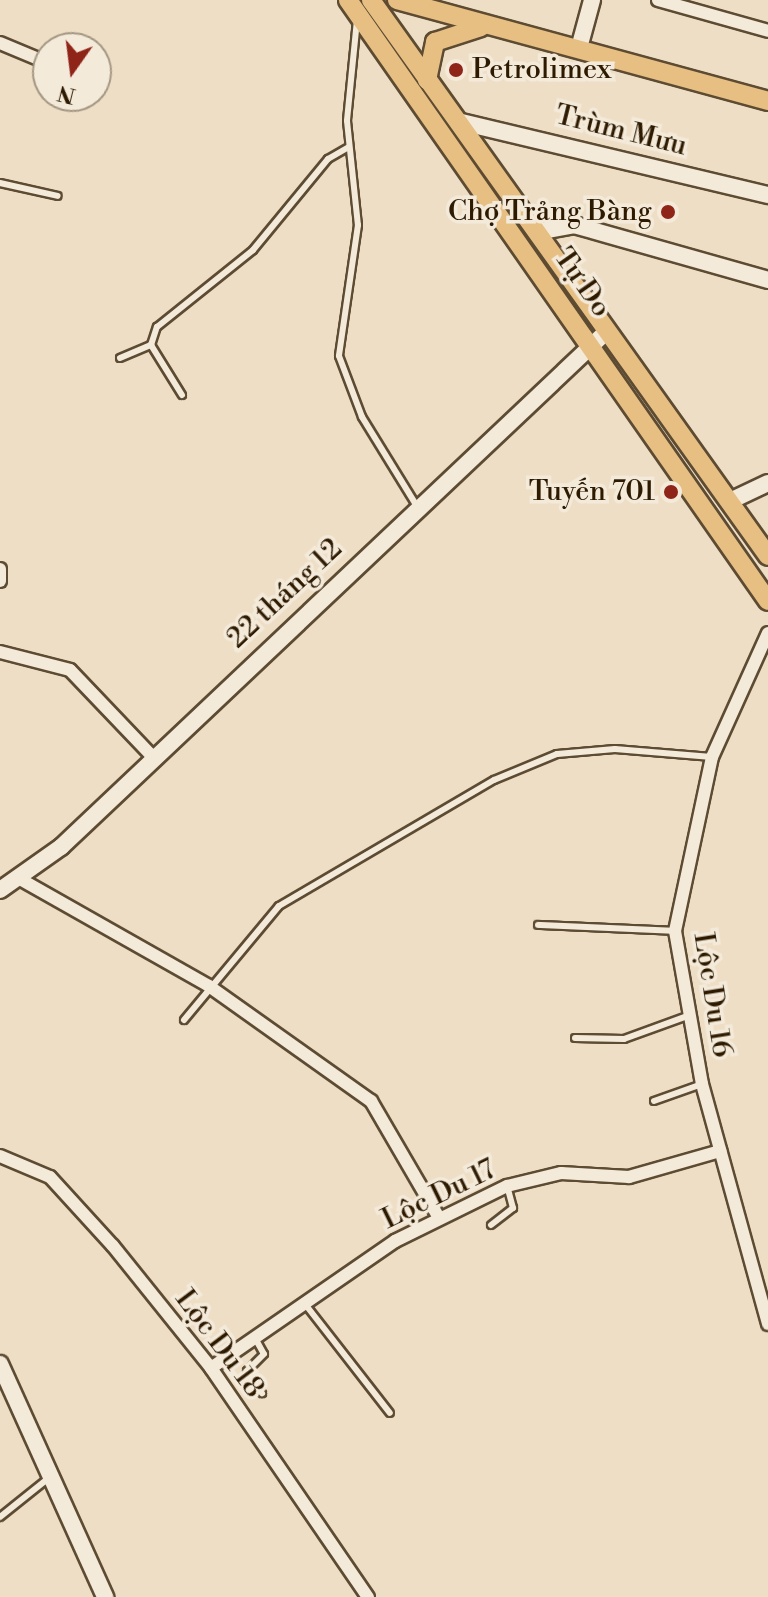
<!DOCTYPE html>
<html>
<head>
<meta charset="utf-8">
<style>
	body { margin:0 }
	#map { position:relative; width:768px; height:1597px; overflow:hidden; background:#eedec6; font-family:"Libre Bodoni",serif }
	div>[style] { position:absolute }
	.roads { filter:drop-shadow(2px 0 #5d4b32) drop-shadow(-2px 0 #5d4b32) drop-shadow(0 2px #5d4b32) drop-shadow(0 -2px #5d4b32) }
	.lane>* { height:6px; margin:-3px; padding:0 3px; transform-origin:3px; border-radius:3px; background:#f4eada }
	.street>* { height:12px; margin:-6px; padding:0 6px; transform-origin:6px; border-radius:6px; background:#f4eada }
	.secondary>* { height:16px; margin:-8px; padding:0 8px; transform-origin:8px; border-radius:8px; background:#f4eada }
	.primary>* { height:18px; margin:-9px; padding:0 9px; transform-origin:9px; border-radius:9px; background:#e7bf83 }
	.dots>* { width:22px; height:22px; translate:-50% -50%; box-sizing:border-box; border:4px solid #f4eada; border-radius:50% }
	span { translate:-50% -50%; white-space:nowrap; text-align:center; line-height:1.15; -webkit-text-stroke:7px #f4eada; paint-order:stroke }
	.poi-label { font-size:28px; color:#2d1a00 }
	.left { translate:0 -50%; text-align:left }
	.right { translate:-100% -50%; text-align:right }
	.street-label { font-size:28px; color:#2d1a00 }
	.north { position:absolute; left:32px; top:32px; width:80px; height:80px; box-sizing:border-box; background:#f4eada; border:2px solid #a49783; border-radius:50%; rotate:194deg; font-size:22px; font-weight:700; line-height:32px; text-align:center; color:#2d1a00 }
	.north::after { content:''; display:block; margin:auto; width:28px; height:36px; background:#8f2418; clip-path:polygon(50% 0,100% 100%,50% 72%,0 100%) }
</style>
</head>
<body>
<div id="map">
	<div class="roads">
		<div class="lane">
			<i style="left:357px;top:20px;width:101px;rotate:95.7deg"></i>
			<i style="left:347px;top:121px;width:105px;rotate:84deg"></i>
			<i style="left:358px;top:225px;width:132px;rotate:98.3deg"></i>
			<i style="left:339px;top:356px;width:65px;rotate:69.3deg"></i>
			<i style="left:362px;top:417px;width:107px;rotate:58.4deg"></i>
			<i style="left:0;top:183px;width:59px;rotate:12.6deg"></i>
			<i style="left:120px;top:358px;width:34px;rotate:-23deg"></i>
			<i style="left:182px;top:395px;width:59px;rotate:-121.8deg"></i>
			<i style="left:151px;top:345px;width:19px;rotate:-72deg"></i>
			<i style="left:157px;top:327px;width:123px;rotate:-38.7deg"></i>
			<i style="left:253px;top:250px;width:118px;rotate:-50.5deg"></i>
			<i style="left:328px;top:159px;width:24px;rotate:-30deg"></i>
			<i style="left:538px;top:925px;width:137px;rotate:2.5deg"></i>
			<i style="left:184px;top:1020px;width:148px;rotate:-50.2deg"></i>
			<i style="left:279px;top:906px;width:249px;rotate:-30.4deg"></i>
			<i style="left:494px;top:780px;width:68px;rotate:-22.4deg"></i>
			<i style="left:557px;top:754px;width:58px;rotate:-4.9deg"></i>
			<i style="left:615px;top:749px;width:97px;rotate:4.7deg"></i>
			<i style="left:575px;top:1038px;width:49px;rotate:1.2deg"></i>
			<i style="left:624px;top:1039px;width:70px;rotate:-20deg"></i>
			<i style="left:654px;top:1101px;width:51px;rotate:-19.5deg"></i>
			<i style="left:491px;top:1225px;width:28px;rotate:-38deg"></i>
			<i style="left:513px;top:1208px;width:23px;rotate:-105deg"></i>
			<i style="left:305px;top:1304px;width:138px;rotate:52.1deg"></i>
			<i style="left:255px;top:1338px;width:18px;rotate:61deg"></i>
			<i style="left:264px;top:1354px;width:24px;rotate:135deg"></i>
			<i style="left:247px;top:1371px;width:27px;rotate:56deg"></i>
			<i style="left:0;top:1517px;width:64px;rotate:-38.7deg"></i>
		</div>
		<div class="street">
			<i style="left:658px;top:0;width:114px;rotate:15.7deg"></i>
			<i style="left:0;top:43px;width:52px;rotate:22.6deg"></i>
			<i style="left:0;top:569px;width:12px;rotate:90deg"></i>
			<i style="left:768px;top:633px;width:136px;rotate:114.3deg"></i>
			<i style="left:712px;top:757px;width:178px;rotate:102deg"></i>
			<i style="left:675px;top:931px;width:155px;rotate:80deg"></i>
			<i style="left:702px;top:1084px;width:249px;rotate:74.6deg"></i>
			<i style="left:0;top:652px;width:72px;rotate:14.4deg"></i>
			<i style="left:70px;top:670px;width:117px;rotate:46.4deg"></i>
			<i style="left:20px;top:879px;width:217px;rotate:29.5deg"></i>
			<i style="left:209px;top:986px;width:199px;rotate:35.4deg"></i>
			<i style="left:371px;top:1101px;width:135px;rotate:59.8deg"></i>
			<i style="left:0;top:1156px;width:54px;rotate:22.8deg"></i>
			<i style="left:50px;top:1177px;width:93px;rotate:47.6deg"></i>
			<i style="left:113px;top:1246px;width:156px;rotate:51.2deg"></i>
			<i style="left:211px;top:1368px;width:278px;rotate:55.6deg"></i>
			<i style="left:211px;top:1368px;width:224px;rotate:-34.6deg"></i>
			<i style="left:395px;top:1241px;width:125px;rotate:-26.2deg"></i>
			<i style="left:507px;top:1186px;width:56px;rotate:-13.5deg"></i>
			<i style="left:561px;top:1173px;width:68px;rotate:3.4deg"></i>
			<i style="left:629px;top:1177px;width:95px;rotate:-15.9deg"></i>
		</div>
		<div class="secondary">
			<i style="left:579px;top:48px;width:50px;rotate:-74.8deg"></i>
			<i style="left:461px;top:122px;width:316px;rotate:13.4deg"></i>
			<i style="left:536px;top:232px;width:39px;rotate:-10deg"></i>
			<i style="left:574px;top:225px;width:202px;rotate:15.8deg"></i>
			<i style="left:730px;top:501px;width:42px;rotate:-25.3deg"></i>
			<i style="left:0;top:890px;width:75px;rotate:-35.2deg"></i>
			<i style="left:61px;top:847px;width:748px;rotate:-43.38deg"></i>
			<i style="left:0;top:1364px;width:256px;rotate:65.7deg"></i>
		</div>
		<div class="primary">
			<i style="left:348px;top:0;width:733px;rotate:55.05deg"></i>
			<i style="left:371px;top:0;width:683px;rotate:54.47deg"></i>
			<i style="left:397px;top:0;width:385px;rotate:15.2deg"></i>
			<i style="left:427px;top:80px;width:39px;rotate:-78deg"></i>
			<i style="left:435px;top:42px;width:48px;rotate:-18.1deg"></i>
		</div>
	</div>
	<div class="dots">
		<i style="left:456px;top:70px;background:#8f2418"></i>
		<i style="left:668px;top:212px;background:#8f2418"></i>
		<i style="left:671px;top:492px;background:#8f2418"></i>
	</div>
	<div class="poi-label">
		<span class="left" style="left:472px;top:70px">Petrolimex</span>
		<span class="right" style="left:652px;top:212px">Chợ Trảng Bàng</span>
		<span class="right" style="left:655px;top:492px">Tuyến 701</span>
	</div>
	<div class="street-label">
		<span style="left:621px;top:131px;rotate:14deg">Trùm Mưu</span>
		<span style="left:582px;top:283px;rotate:55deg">Tự Do</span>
		<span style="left:285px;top:594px;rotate:-43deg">22 tháng 12</span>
		<span style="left:712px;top:995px;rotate:81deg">Lộc Du 16</span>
		<span style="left:439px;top:1195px;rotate:-26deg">Lộc Du 17</span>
		<span style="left:219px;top:1344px;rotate:53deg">Lộc Du 18</span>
	</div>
	<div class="north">N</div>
</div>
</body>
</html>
